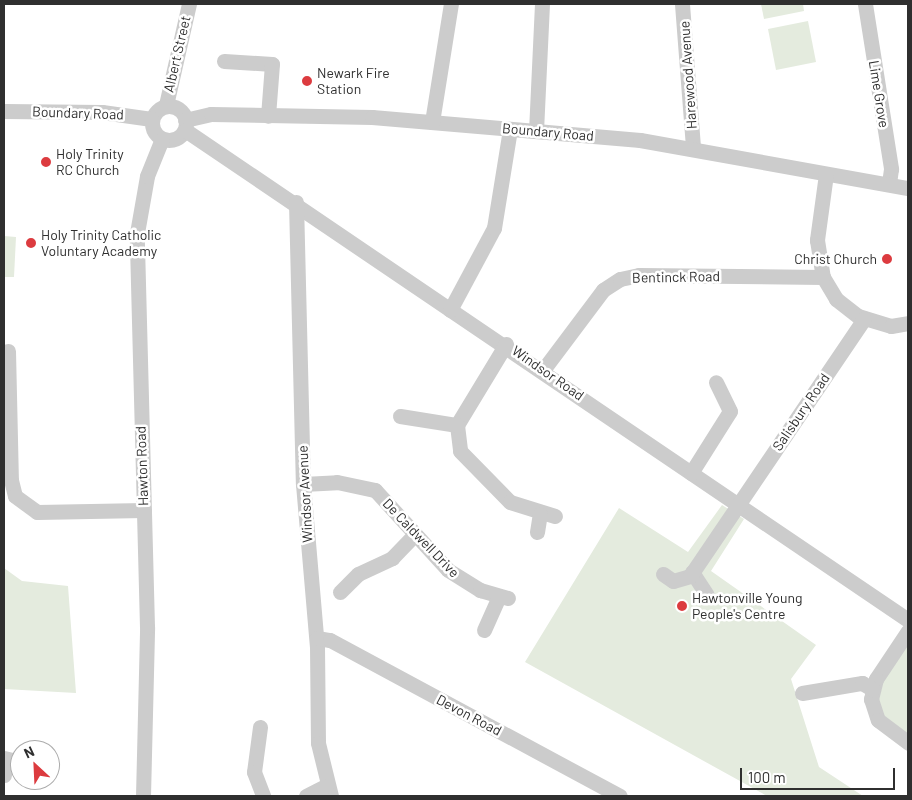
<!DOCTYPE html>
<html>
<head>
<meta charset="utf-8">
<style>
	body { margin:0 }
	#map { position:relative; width:912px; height:800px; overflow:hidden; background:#fff; font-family:Barlow,sans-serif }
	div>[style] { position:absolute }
	.green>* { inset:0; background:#e4ebde }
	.minor>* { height:15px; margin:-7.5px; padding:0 7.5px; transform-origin:7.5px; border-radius:7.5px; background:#ccc }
	.minor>.ring { margin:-7.5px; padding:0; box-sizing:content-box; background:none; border:15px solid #ccc; border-radius:50% }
	.dots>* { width:14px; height:14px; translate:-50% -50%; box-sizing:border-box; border:2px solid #fff; border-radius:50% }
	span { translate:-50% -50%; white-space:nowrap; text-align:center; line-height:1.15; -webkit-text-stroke:5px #fff; paint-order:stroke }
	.street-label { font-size:14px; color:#2f2f2f }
	.poi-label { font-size:14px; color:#2f2f2f }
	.left { translate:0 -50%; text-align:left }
	.right { translate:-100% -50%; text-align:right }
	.frame { position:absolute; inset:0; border:5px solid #2f2f2f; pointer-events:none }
	.north { position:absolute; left:10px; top:740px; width:50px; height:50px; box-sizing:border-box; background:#fff; border:1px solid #acacac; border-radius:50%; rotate:335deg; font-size:14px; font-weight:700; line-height:20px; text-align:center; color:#2f2f2f }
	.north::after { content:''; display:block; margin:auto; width:18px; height:22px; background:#dc3b3f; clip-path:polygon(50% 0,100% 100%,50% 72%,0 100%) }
	.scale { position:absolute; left:740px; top:768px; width:155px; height:22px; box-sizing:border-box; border:2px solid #2f2f2f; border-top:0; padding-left:6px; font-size:15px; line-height:18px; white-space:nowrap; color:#2f2f2f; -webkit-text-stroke:4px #fff; paint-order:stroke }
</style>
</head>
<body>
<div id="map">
	<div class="green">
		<i style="clip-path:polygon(761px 4px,803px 4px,804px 11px,764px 19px)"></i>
		<i style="clip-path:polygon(808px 21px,816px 62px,776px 70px,768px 29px)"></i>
		<i style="clip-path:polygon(4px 236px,16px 237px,14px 277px,4px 277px)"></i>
		<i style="clip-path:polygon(722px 505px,744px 519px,711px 571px,816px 645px,791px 679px,819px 767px,863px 796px,767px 796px,525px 662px,619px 508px,688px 552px)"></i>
		<i style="clip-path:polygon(4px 568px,22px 581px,68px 586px,76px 693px,4px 689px)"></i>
		<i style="clip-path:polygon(908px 639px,908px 736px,882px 718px,876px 693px)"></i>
	</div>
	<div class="minor">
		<i style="left:682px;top:4px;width:143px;rotate:85.6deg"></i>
		<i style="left:865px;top:4px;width:167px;rotate:81deg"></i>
		<i style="left:891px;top:169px;width:15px;rotate:98deg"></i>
		<i style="left:224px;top:61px;width:48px;rotate:3.6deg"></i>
		<i style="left:272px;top:64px;width:52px;rotate:94.4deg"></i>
		<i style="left:166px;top:105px;width:104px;rotate:-77.2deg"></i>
		<i class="ring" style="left:152px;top:106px;width:19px;height:19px"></i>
		<i style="left:4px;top:111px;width:98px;rotate:0.6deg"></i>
		<i style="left:102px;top:112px;width:50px;rotate:8deg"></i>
		<i style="left:185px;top:120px;width:27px;rotate:-13deg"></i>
		<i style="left:211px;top:114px;width:161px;rotate:1.1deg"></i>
		<i style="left:372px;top:117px;width:269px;rotate:4.9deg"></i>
		<i style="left:640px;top:140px;width:272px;rotate:10.2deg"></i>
		<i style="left:432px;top:122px;width:120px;rotate:-80.9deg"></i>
		<i style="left:185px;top:130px;width:873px;rotate:34.13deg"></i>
		<i style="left:536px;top:131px;width:127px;rotate:-87.3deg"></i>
		<i style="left:826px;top:174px;width:67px;rotate:97.8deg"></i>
		<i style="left:817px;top:240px;width:37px;rotate:81deg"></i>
		<i style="left:823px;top:277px;width:26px;rotate:59deg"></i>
		<i style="left:836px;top:299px;width:28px;rotate:38deg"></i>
		<i style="left:858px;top:316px;width:34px;rotate:17deg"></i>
		<i style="left:891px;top:326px;width:17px;rotate:-10deg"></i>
		<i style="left:296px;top:202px;width:282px;rotate:88.6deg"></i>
		<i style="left:303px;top:484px;width:164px;rotate:85.1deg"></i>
		<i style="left:317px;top:647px;width:96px;rotate:89.4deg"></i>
		<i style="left:318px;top:743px;width:55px;rotate:76.2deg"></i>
		<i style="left:450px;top:310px;width:93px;rotate:-61.8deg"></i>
		<i style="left:494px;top:228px;width:100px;rotate:-80.8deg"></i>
		<i style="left:506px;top:344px;width:95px;rotate:121.2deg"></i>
		<i style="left:457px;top:425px;width:26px;rotate:83deg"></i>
		<i style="left:460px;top:451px;width:71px;rotate:45.6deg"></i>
		<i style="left:510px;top:502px;width:47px;rotate:17.3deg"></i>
		<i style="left:8px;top:351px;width:129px;rotate:88.7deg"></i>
		<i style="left:11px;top:480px;width:16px;rotate:76deg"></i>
		<i style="left:15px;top:496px;width:27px;rotate:36deg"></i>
		<i style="left:37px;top:512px;width:107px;rotate:-1.1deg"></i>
		<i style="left:543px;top:370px;width:100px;rotate:-53.1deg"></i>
		<i style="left:603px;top:290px;width:20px;rotate:-33deg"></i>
		<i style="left:620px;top:279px;width:19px;rotate:-12deg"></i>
		<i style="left:639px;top:275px;width:184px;rotate:0.6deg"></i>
		<i style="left:400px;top:416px;width:58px;rotate:9deg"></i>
		<i style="left:691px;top:473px;width:73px;rotate:-57.8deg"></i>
		<i style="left:730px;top:411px;width:32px;rotate:-116deg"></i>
		<i style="left:303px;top:484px;width:34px;rotate:-3deg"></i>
		<i style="left:337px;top:482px;width:39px;rotate:12deg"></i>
		<i style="left:375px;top:490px;width:108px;rotate:47.6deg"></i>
		<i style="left:448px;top:570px;width:38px;rotate:32deg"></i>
		<i style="left:480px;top:590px;width:29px;rotate:16deg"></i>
		<i style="left:537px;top:532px;width:18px;rotate:-81deg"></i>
		<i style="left:692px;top:572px;width:27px;rotate:57deg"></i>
		<i style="left:663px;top:574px;width:12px;rotate:35deg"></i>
		<i style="left:673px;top:581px;width:18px;rotate:-16deg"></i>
		<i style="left:690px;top:576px;width:310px;rotate:-55.9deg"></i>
		<i style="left:340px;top:592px;width:25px;rotate:-45deg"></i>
		<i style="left:358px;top:574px;width:38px;rotate:-25deg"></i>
		<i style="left:392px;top:558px;width:33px;rotate:-46deg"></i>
		<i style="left:484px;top:630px;width:37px;rotate:-66deg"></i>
		<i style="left:908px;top:631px;width:58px;rotate:123.7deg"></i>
		<i style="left:876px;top:679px;width:21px;rotate:104deg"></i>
		<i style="left:871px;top:699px;width:22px;rotate:72deg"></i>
		<i style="left:878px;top:720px;width:38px;rotate:37deg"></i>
		<i style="left:317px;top:638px;width:13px;rotate:9deg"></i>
		<i style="left:330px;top:640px;width:329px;rotate:28.3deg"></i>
		<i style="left:802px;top:693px;width:61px;rotate:-9.5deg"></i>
		<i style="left:862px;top:683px;width:12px;rotate:31deg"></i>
		<i style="left:260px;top:727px;width:45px;rotate:97.6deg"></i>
		<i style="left:254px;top:772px;width:26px;rotate:69deg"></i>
		<i style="left:4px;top:758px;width:16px;rotate:14deg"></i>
		<i style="left:4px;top:775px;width:16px;rotate:-86deg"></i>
		<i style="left:143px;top:796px;width:169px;rotate:-88.6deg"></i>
		<i style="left:147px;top:627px;width:394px;rotate:-91.5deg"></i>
		<i style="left:137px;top:233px;width:58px;rotate:-80deg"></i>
		<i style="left:147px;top:176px;width:40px;rotate:-68deg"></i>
		<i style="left:306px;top:796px;width:22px;rotate:-27deg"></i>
	</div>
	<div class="dots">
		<i style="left:307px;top:81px;background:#dc3b3f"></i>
		<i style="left:46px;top:162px;background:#dc3b3f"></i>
		<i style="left:31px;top:243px;background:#dc3b3f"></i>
		<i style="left:887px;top:259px;background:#dc3b3f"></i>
		<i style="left:682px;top:606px;background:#dc3b3f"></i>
	</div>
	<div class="street-label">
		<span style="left:177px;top:54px;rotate:-77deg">Albert Street</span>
		<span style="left:688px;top:75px;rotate:-94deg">Harewood Avenue</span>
		<span style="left:879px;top:94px;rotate:81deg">Lime Grove</span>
		<span style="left:78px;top:113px;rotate:2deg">Boundary Road</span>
		<span style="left:548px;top:132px;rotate:5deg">Boundary Road</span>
		<span style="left:676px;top:277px;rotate:-1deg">Bentinck Road</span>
		<span style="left:548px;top:373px;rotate:35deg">Windsor Road</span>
		<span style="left:801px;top:412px;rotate:-56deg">Salisbury Road</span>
		<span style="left:142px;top:466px;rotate:-92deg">Hawton Road</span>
		<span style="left:305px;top:494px;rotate:-93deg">Windsor Avenue</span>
		<span style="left:421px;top:538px;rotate:46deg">De Caldwell Drive</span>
		<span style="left:469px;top:715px;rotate:28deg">Devon Road</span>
	</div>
	<div class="poi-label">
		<span class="left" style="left:317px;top:81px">Newark Fire<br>Station</span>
		<span class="left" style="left:56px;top:162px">Holy Trinity<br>RC Church</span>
		<span class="left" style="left:41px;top:243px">Holy Trinity Catholic<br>Voluntary Academy</span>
		<span class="right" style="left:877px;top:259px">Christ Church</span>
		<span class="left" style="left:692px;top:606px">Hawtonville Young<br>People's Centre</span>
	</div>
	<div class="frame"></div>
	<div class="north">N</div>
	<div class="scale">100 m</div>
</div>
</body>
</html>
